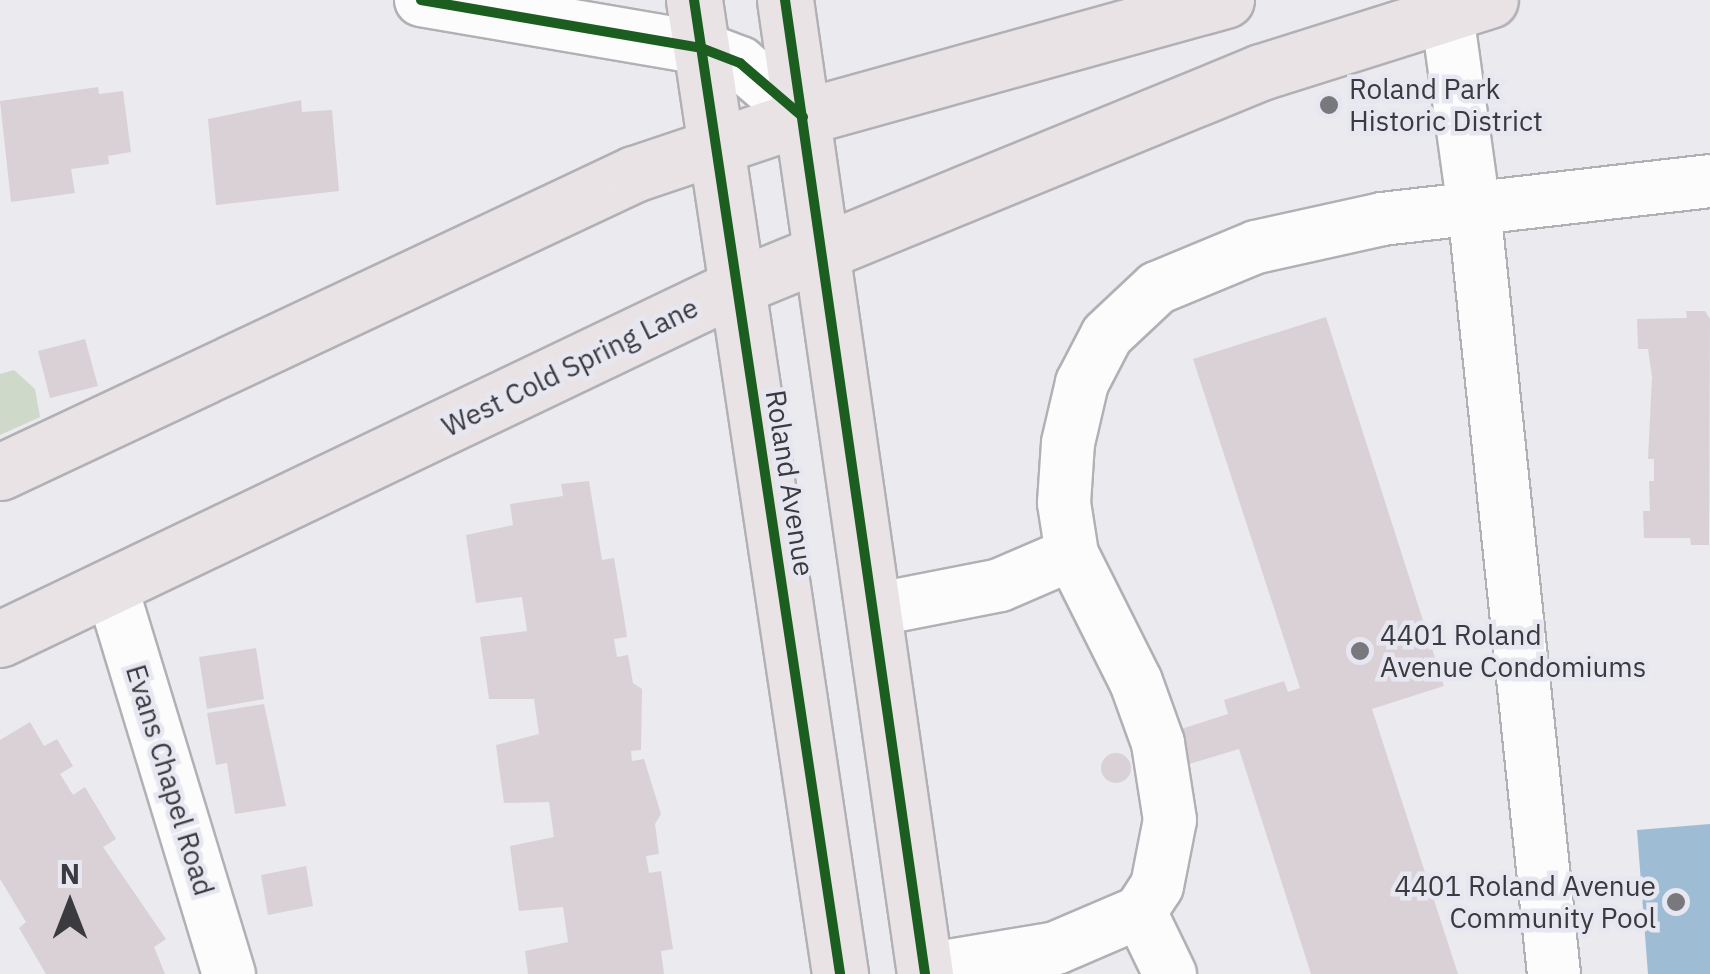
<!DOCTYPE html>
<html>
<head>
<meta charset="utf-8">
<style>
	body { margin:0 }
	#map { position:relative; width:1710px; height:974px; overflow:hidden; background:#eaeaef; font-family:"IBM Plex Sans",sans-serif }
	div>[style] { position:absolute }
	.green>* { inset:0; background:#ced9c9 }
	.water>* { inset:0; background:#9ebcd4 }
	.building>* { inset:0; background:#dad1d7 }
	.round { border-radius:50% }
	.roads { filter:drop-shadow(2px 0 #b1b1b5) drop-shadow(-2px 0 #b1b1b5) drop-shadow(0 2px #b1b1b5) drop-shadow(0 -2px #b1b1b5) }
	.minor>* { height:52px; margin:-26px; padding:0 26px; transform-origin:26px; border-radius:26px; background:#fcfcfd }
	.major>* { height:55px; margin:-27.5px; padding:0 27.5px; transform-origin:27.5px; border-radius:27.5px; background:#e9e3e5 }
	.cycleway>* { height:10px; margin:-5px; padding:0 5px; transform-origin:5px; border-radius:5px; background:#1b5e20 }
	.dots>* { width:28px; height:28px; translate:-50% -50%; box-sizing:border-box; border:5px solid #e7e7f2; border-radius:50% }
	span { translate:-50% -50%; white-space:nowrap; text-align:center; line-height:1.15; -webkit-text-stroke:9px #e7e7f2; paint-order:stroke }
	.poi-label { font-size:28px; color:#3a3a3f }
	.left { translate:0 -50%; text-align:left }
	.right { translate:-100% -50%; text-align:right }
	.street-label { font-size:28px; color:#3a3a3f }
	.north { position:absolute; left:20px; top:854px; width:100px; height:100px; -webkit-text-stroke:8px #e7e7f2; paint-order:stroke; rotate:0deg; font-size:28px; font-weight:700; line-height:40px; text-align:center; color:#3a3a3f }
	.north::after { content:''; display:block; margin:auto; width:35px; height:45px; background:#3a3a3f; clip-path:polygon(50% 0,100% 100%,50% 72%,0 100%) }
</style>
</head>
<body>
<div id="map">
	<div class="green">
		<i style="clip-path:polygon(14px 370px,35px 389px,40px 417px,0 435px,0 374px)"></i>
	</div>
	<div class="water">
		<i style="clip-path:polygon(1710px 824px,1710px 974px,1648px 974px,1637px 830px)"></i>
	</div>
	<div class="building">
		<i style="clip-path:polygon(98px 87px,99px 94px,123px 91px,131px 152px,108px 156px,109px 164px,71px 169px,75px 193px,11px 202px,0 101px)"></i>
		<i style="clip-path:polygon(301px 100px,302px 112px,332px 110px,339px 191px,216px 205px,208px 119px)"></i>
		<i style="clip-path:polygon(1686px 311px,1705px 311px,1710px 319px,1709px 545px,1691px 545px,1690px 538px,1644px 538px,1643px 511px,1650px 511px,1649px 481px,1654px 481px,1654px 459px,1648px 459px,1652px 377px,1648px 349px,1638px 349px,1637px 319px,1687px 318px)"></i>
		<i style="clip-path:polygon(1326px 317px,1444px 686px,1372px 709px,1458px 974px,1311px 974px,1239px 749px,1186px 765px,1175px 731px,1228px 714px,1224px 700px,1284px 681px,1288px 692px,1300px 688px,1193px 359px)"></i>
		<i style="clip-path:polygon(85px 339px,98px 386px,50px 398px,38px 351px)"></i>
		<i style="clip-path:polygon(589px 481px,602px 560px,614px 558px,623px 611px,627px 637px,614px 639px,617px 657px,628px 655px,633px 683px,642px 689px,641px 750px,631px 751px,632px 761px,644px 759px,661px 814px,655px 824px,659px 854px,646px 856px,649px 873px,661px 871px,673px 949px,661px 951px,664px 974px,528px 974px,525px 951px,568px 942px,563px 907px,519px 911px,514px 876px,510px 846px,554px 837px,549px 802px,504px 803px,500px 775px,496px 745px,539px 734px,534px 699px,489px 699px,480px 637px,527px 631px,522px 597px,476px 603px,466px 535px,513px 525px,510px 504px,563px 496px,561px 484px)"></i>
		<i style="clip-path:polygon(256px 648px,264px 699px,207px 709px,199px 657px)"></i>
		<i style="clip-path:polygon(264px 704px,286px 806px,235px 814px,227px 763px,216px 765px,207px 713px)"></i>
		<i style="clip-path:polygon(30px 722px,44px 746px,57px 739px,73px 766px,60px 774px,73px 795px,85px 787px,116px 839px,103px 847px,166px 939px,154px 947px,165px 974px,46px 974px,19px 928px,26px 922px,0 879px,0 740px)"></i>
		<i class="round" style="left:1101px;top:753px;width:30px;height:30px"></i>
		<i style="clip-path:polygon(306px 866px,313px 906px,268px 915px,261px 875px)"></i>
	</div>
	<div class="roads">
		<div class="minor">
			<i style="left:421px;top:0;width:284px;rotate:9.7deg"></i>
			<i style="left:701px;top:48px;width:42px;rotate:21deg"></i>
			<i style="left:740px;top:63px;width:83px;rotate:40.6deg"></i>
			<i style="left:1447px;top:14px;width:196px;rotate:82.1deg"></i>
			<i style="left:1474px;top:208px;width:770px;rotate:84.04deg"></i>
			<i style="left:111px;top:586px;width:406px;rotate:73.1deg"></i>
			<i style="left:873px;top:610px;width:129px;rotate:-11.1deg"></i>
			<i style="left:1000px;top:585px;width:78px;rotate:-23.3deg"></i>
			<i style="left:1140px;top:912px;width:69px;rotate:64.2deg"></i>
			<i style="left:925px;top:970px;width:133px;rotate:-9.5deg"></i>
			<i style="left:1056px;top:948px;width:91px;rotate:-23.2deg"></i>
			<i style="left:1140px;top:912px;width:31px;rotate:-57deg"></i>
			<i style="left:1157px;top:886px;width:67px;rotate:-78.9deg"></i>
			<i style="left:1170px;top:820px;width:78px;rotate:-98.9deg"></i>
			<i style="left:1158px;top:743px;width:65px;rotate:-109.8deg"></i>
			<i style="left:1136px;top:682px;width:143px;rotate:-116.6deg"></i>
			<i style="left:1072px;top:554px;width:52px;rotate:-98.9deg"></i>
			<i style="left:1064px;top:503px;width:60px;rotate:-86.2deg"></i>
			<i style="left:1068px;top:443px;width:62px;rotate:-76.9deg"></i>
			<i style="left:1082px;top:383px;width:54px;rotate:-62.5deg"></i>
			<i style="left:1107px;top:335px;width:69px;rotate:-43.2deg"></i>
			<i style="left:1157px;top:288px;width:107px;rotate:-22.5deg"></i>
			<i style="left:1256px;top:247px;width:129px;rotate:-12.5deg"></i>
			<i style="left:1382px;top:219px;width:330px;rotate:-6.6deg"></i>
		</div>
		<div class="major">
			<i style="left:694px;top:0;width:985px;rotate:81.47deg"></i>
			<i style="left:785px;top:0;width:984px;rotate:81.82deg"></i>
			<i style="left:0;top:472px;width:701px;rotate:-25.18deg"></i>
			<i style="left:634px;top:174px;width:178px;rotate:-18.6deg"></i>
			<i style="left:803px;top:117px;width:439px;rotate:-15.5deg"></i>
			<i style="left:0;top:639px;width:814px;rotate:-25.56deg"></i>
			<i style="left:734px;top:288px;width:570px;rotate:-22.29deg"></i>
			<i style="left:1261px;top:72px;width:240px;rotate:-17.5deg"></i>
		</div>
	</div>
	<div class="cycleway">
		<i style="left:421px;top:0;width:284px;rotate:9.7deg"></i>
		<i style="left:701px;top:48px;width:42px;rotate:21deg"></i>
		<i style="left:740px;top:63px;width:83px;rotate:40.6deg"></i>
		<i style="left:694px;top:0;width:985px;rotate:81.47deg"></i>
		<i style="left:785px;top:0;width:984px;rotate:81.82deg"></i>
	</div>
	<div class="dots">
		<i style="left:1329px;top:105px;background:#78787d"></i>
		<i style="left:1360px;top:651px;background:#78787d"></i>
		<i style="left:1676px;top:902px;background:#78787d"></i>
	</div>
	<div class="poi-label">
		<span class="left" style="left:1349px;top:105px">Roland Park<br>Historic District</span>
		<span class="left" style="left:1380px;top:651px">4401 Roland<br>Avenue Condomiums</span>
		<span class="right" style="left:1656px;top:902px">4401 Roland Avenue<br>Community Pool</span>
	</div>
	<div class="street-label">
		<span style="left:570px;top:367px;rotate:-26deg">West Cold Spring Lane</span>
		<span style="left:790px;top:483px;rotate:81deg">Roland Avenue</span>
		<span style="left:170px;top:780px;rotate:73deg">Evans Chapel Road</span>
	</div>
	<div class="north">N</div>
</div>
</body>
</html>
